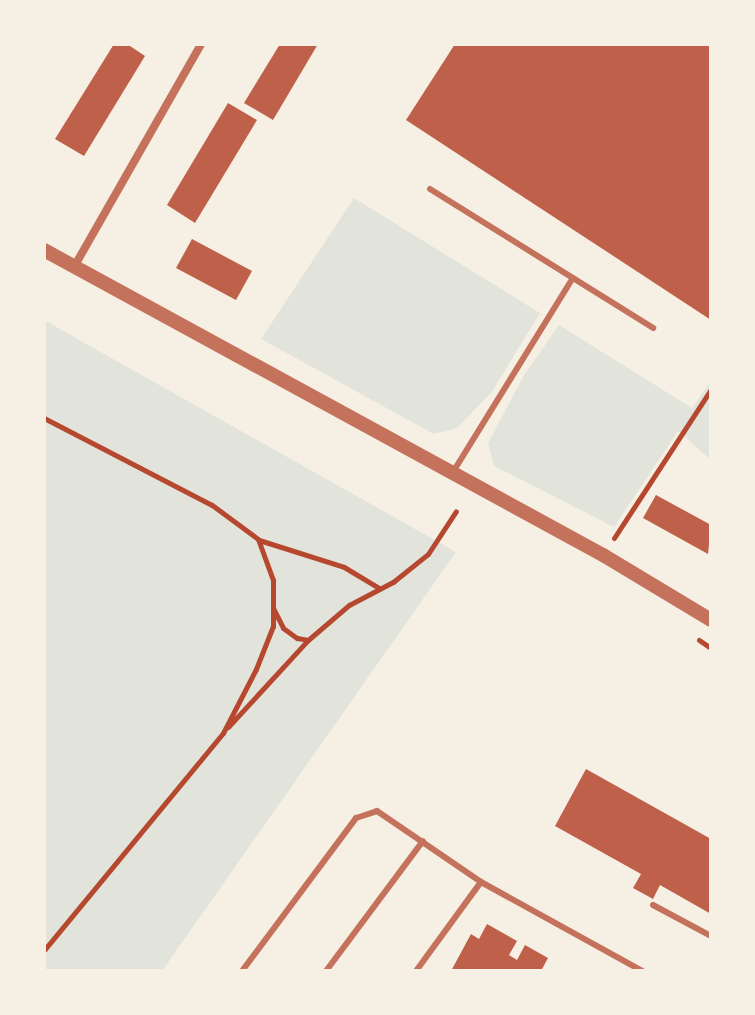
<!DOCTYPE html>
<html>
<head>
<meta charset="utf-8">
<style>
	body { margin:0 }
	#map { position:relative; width:755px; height:1015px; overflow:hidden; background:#f6efe4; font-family:"Golos Text",sans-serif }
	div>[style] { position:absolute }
	.green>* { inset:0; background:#e2e4dc }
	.building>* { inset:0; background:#bf614a }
	.path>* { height:5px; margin:-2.5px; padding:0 2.5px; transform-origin:2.5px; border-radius:2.5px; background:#b5482f }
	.service>* { height:6px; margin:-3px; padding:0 3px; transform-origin:3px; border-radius:3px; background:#c5725c }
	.minor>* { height:8px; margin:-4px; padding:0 4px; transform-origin:4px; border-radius:4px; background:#c5725c }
	.tertiary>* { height:14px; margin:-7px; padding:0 7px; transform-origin:7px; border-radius:7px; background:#c5725c }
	span { translate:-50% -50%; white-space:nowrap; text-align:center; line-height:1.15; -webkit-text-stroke:7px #f6efe4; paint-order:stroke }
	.frame { position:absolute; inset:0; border:46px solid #f6efe4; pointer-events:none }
</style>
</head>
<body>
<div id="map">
	<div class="green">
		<i style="clip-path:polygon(354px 198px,540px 313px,491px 393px,457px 428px,434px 434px,261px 339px)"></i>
		<i style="clip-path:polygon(44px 320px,456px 552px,162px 971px,44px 971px)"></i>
		<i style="clip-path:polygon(559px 325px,692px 408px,711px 381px,711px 460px,678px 431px,614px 527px,494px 466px,488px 443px,524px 375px)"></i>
	</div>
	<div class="building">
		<i style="clip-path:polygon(114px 44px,127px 44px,145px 56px,84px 156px,55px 139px)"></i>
		<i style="clip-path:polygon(280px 44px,318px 44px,273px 120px,244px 103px)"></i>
		<i style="clip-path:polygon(455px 44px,711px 44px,711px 320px,406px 120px)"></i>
		<i style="clip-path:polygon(228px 103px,257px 120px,195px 223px,167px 205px)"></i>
		<i style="clip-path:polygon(192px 239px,252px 271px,236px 300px,176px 268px)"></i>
		<i style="clip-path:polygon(656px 495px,711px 525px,708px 554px,643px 518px)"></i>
		<i style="clip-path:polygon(586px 769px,711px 839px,711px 914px,660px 885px,653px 899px,633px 888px,641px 874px,555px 826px)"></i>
		<i style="clip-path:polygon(487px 924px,517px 941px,509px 955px,517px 960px,525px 945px,548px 958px,541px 971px,451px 971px,471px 934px,479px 939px)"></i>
	</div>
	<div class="path">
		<i style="left:44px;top:418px;width:189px;rotate:27.4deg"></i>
		<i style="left:212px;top:505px;width:57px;rotate:36.5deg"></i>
		<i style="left:258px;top:539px;width:44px;rotate:69.9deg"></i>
		<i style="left:273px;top:580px;width:46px;rotate:90deg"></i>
		<i style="left:273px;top:626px;width:46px;rotate:111.6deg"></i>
		<i style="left:256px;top:669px;width:72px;rotate:117.3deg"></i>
		<i style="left:223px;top:733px;width:281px;rotate:129.5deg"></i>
		<i style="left:614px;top:538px;width:178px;rotate:-56.9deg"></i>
		<i style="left:259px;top:540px;width:89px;rotate:17.6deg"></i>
		<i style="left:344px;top:567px;width:41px;rotate:31deg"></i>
		<i style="left:273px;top:608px;width:22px;rotate:63deg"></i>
		<i style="left:283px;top:628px;width:17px;rotate:36deg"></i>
		<i style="left:297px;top:638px;width:11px;rotate:10deg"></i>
		<i style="left:699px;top:640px;width:14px;rotate:34deg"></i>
		<i style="left:228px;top:727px;width:118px;rotate:-47.4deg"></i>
		<i style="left:308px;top:640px;width:54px;rotate:-40.5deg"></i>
		<i style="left:349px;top:605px;width:50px;rotate:-27.6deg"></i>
		<i style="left:393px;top:582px;width:45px;rotate:-38.7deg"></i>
		<i style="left:428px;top:554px;width:51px;rotate:-56.9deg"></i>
	</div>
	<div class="service">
		<i style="left:430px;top:189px;width:263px;rotate:31.9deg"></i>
		<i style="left:453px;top:472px;width:228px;rotate:-58.3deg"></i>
		<i style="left:653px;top:905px;width:66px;rotate:28.1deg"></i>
		<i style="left:242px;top:971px;width:191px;rotate:-53.3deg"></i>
		<i style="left:356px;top:818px;width:22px;rotate:-18deg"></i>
		<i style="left:377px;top:811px;width:126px;rotate:34.3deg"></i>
		<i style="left:481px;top:882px;width:184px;rotate:28.9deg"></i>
		<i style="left:326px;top:971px;width:162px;rotate:-53.3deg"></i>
		<i style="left:416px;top:971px;width:110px;rotate:-53.9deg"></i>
	</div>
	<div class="minor">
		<i style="left:74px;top:267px;width:257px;rotate:-60.3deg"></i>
	</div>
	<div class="tertiary">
		<i style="left:44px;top:250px;width:637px;rotate:28.62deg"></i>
		<i style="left:603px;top:555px;width:126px;rotate:31deg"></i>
	</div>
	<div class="frame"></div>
</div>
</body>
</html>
